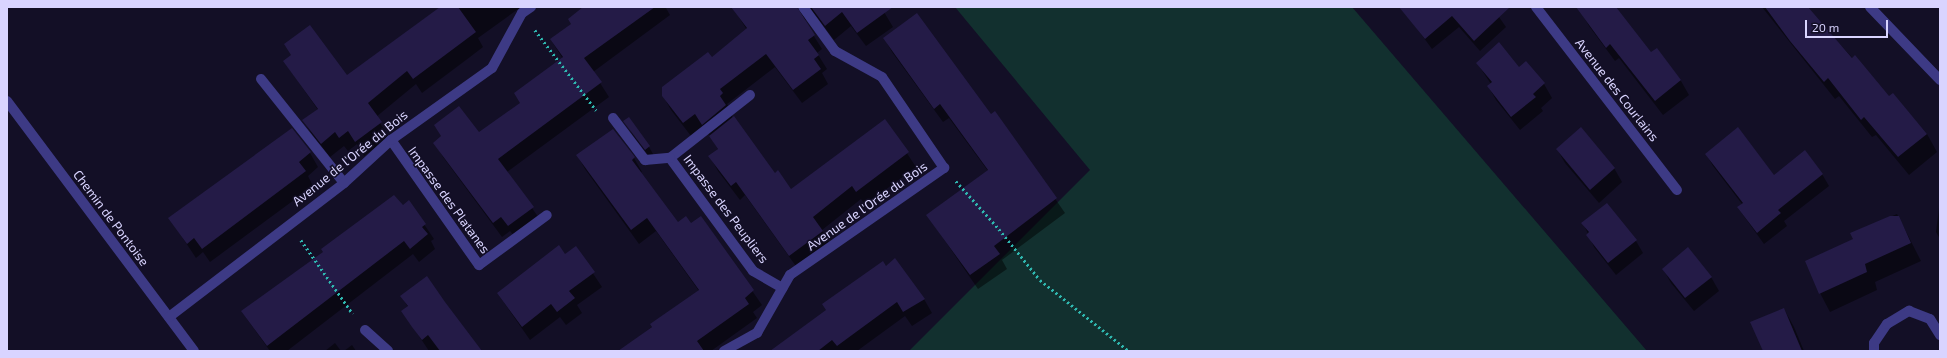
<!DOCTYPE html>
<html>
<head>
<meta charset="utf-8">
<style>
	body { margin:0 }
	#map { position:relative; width:1947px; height:358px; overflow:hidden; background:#130f26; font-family:"Exo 2",sans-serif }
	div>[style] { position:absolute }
	.green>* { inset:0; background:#12302f }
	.shadow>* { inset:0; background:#0007 }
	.building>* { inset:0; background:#241b47 }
	.path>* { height:2.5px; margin-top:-1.25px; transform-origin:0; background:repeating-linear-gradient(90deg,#2fb8b0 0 2px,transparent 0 5px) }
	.minor>* { height:10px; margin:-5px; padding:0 5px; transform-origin:5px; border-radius:5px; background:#3d3a85 }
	span { translate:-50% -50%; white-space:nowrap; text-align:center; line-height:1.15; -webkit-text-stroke:3px #130f26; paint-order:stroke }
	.street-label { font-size:13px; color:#d9d4ff }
	.frame { position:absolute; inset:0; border:8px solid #d9d4ff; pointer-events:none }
	.scale { position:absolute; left:1805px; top:20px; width:83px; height:18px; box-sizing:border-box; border:2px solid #d9d4ff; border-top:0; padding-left:5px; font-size:12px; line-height:14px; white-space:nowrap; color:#d9d4ff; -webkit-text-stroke:3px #130f26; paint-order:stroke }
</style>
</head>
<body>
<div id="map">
	<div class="green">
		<i style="clip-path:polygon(955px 7px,1352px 7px,1647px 351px,909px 351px,1090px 170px)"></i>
	</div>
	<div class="shadow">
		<i style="clip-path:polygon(441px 7px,521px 7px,478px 38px,483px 47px,470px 57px,422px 93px,416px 84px,376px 117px,389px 137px,364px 156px,357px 144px,348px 151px,344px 146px,330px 157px,312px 134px,303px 120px,318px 110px,284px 61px,347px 76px)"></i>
		<i style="clip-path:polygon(585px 7px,668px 7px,666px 8px,670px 15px,593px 72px,609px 97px,507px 172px,541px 221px,517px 239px,510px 231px,502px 237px,443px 157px,435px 143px,479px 134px,521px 104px,563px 59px,551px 40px,572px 24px)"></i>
		<i style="clip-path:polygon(738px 7px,881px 7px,893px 27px,866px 46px,851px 26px,834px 40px,817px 17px,814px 15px,807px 16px,805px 22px,822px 49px,817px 53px,827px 69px,822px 73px,828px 84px,802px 103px,775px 67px,727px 104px,730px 108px,728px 110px,733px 118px,775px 174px,791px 190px,885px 120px,916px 167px,865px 205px,861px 199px,822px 230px,831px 246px,798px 269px,745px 195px,740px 200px,718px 171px,710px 157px,718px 149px,704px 127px,691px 136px,671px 110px,663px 96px,747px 30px,735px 11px)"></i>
		<i style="clip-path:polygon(1417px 7px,1492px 7px,1506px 27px,1480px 51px,1459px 27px,1432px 49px,1407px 15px)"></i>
		<i style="clip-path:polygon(1587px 7px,1614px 7px,1651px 54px,1657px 50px,1681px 81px,1689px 95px,1663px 115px,1619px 58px,1615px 61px,1589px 26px,1581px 12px)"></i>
		<i style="clip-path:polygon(1762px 7px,1806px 7px,1889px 98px,1893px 94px,1927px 134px,1937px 152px,1909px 175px,1876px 135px,1872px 137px,1839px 96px,1835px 99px)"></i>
		<i style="clip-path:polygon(884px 38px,990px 116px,995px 112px,1065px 213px,1002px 260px,1007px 269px,978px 289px,928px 216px,988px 171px,949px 118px,943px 122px,892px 52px)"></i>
		<i style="clip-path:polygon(1526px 62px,1544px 84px,1552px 98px,1541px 108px,1543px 111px,1520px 130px,1496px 100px,1488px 86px,1491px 84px,1477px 63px,1519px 68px)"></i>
		<i style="clip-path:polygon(628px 119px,649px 147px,657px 161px,654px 163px,633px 135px,625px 121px)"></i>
		<i style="clip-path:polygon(292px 129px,310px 153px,318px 167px,308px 176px,313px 186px,210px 262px,203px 252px,196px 258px,170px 219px)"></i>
		<i style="clip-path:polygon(1557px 149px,1614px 168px,1622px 182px,1599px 203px,1565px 163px)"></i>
		<i style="clip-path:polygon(1706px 154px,1774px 176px,1822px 174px,1829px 186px,1784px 221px,1787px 226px,1764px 244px,1738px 208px,1742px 204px,1713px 166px)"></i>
		<i style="clip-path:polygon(577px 155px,634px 158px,642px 172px,640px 173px,678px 223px,691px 224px,701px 217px,762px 305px,753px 312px,757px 318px,711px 351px,620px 351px,699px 291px,656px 231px,639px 244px,585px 169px)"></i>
		<i style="clip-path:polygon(1940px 201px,1940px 239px,1936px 232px)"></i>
		<i style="clip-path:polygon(409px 202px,434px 239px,431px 241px,435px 249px,419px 262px,413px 254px,287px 351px,270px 351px,242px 312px)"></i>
		<i style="clip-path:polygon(1897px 214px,1921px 261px,1875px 282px,1877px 290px,1830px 312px,1820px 293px,1855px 240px,1852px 233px)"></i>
		<i style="clip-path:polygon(1583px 223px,1636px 241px,1643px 253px,1616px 275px,1594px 247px)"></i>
		<i style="clip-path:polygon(576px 248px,602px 287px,577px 305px,582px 313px,566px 325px,560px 317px,530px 340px,498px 294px)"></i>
		<i style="clip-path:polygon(886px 267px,924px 299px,932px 313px,912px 326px,905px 316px,857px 351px,780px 351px)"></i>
		<i style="clip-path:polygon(1663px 269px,1711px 277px,1719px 291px,1694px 311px,1671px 283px)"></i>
		<i style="clip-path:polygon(401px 296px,481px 351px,429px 351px,403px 312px,408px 307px)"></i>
		<i style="clip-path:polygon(1784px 309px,1794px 327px,1804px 351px,1764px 351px)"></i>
		<i style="clip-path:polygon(335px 343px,341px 351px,325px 351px)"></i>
		<i style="clip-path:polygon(352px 345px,356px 351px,344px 351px)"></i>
	</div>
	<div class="building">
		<i style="clip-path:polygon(440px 7px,458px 7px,476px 32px,413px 79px,407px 71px,368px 103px,382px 122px,355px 142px,348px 131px,339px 138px,335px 132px,321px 144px,302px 120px,318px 109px,283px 61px,291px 55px,284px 44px,310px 25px,347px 75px)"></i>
		<i style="clip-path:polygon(583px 7px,655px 7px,584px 58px,602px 82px,498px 159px,534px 207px,508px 226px,501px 217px,493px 223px,433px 143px,441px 136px,434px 125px,459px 106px,479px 132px,520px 103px,514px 93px,563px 57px,550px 39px,571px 24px,568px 19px)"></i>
		<i style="clip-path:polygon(731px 7px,797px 7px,815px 35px,808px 40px,819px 55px,814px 59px,821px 69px,793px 90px,766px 54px,720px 89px,723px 93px,720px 96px,726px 105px,702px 125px,695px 114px,683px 123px,662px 96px,662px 87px,708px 52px,712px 57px,747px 28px)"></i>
		<i style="clip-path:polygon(811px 7px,893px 7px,857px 33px,842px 12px,825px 26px)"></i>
		<i style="clip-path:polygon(1399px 7px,1510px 7px,1474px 41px,1452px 16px,1425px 39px)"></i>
		<i style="clip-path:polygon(1576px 7px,1616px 7px,1651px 52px,1657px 48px,1681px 80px,1655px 101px,1610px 44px,1606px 48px)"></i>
		<i style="clip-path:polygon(1765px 7px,1808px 7px,1852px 58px,1855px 55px,1889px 96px,1893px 93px,1927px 134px,1898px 157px,1864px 117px,1861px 120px,1828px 78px,1824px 82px,1790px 41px)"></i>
		<i style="clip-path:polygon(917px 13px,991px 114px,995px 111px,1057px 198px,994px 246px,1000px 254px,970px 275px,926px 215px,988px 170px,940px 104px,934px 109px,883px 38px)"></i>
		<i style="clip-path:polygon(1499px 42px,1519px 67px,1526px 61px,1545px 83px,1533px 94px,1536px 97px,1511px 117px,1487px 86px,1492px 82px,1476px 63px)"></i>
		<i style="clip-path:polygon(734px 116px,775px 173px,778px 170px,791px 189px,885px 119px,909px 152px,856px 192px,852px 186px,813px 217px,823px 231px,789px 256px,736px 182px,731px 186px,708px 156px,718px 149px,709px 136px)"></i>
		<i style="clip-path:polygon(629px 117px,650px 146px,645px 150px,623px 121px)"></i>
		<i style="clip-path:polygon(1581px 127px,1615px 168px,1590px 190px,1556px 149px)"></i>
		<i style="clip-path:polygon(1738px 127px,1774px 175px,1805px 150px,1823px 174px,1778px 210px,1781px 213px,1757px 233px,1737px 207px,1743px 203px,1705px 154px)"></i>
		<i style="clip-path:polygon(292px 128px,311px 152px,299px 162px,306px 171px,202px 249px,194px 238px,187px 244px,168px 218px)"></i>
		<i style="clip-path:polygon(613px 129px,635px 157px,632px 160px,678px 222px,686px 216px,691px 223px,701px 216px,754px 290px,745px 298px,749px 304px,697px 341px,704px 351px,618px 351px,652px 327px,650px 324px,699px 290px,647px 218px,631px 230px,576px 155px)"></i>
		<i style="clip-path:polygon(394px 195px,403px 205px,409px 200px,426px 224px,422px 227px,428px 234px,410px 249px,404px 241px,267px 346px,241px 311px,323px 252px,321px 249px)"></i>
		<i style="clip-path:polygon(1607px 203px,1637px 240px,1608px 263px,1586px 235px,1589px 232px,1581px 223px)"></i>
		<i style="clip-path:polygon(1890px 216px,1899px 216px,1911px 243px,1865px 264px,1867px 272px,1819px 294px,1805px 261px,1853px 239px,1850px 233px)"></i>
		<i style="clip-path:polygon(559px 245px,565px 254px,576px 246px,595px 272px,569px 291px,575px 298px,557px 312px,551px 304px,522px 327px,497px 293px)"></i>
		<i style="clip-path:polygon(1688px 247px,1712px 277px,1685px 298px,1662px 269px)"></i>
		<i style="clip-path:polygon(895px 258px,925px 299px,903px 312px,897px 302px,837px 346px,832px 340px,818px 351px,770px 351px,826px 310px,822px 304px,883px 261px,886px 266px)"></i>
		<i style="clip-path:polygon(427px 276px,445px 302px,482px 351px,440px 351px,428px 335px,422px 340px,412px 327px,401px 311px,408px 306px,400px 296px)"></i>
		<i style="clip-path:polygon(1784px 308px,1802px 351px,1763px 351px,1750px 322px)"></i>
	</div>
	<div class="path">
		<i style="left:535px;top:30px;width:101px;rotate:52.7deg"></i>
		<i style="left:956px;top:181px;width:64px;rotate:48.1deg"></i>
		<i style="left:999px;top:229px;width:65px;rotate:51.2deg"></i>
		<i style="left:1040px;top:280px;width:114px;rotate:38.6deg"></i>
		<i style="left:301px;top:240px;width:90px;rotate:54.9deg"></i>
	</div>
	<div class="minor">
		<i style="left:1536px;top:7px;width:231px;rotate:52.4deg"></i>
		<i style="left:1870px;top:7px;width:101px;rotate:46.2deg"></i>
		<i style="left:261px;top:79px;width:133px;rotate:51.4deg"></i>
		<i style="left:750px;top:95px;width:102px;rotate:141.8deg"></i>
		<i style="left:670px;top:158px;width:140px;rotate:53.7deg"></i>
		<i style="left:753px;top:271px;width:34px;rotate:30deg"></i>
		<i style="left:7px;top:101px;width:312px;rotate:53.2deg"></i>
		<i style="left:613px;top:118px;width:53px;rotate:52.7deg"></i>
		<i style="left:645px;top:160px;width:25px;rotate:-5deg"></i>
		<i style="left:391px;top:140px;width:153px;rotate:54.9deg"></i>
		<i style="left:479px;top:265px;width:84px;rotate:-36.3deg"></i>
		<i style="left:169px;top:317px;width:220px;rotate:-37.4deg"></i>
		<i style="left:344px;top:183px;width:64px;rotate:-42.5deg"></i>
		<i style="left:391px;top:140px;width:124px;rotate:-35.5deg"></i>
		<i style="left:492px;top:68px;width:63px;rotate:-61.4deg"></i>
		<i style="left:522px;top:13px;width:11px;rotate:-34deg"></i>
		<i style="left:365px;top:330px;width:31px;rotate:42deg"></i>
		<i style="left:724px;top:351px;width:38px;rotate:-29deg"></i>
		<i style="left:757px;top:333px;width:67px;rotate:-60.4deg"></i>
		<i style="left:790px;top:275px;width:188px;rotate:-34.8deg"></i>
		<i style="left:944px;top:168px;width:110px;rotate:-124.3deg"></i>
		<i style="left:882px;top:77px;width:54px;rotate:-151deg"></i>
		<i style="left:835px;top:51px;width:54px;rotate:-126deg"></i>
		<i style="left:1874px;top:351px;width:8px;rotate:-90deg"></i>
		<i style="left:1874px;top:343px;width:23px;rotate:-56deg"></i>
		<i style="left:1887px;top:324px;width:26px;rotate:-31deg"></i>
		<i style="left:1909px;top:311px;width:22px;rotate:21deg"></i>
		<i style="left:1930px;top:319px;width:19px;rotate:58deg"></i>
	</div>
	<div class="street-label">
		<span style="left:1617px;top:90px;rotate:52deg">Avenue des Courlains</span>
		<span style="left:350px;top:158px;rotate:-39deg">Avenue de l'Orée du Bois</span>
		<span style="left:449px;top:200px;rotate:54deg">Impasse des Platanes</span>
		<span style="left:867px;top:206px;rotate:-35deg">Avenue de l'Orée du Bois</span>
		<span style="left:726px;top:209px;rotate:53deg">Impasse des Peupliers</span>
		<span style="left:111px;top:218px;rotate:53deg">Chemin de Pontoise</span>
	</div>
	<div class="frame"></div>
	<div class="scale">20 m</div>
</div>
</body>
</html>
